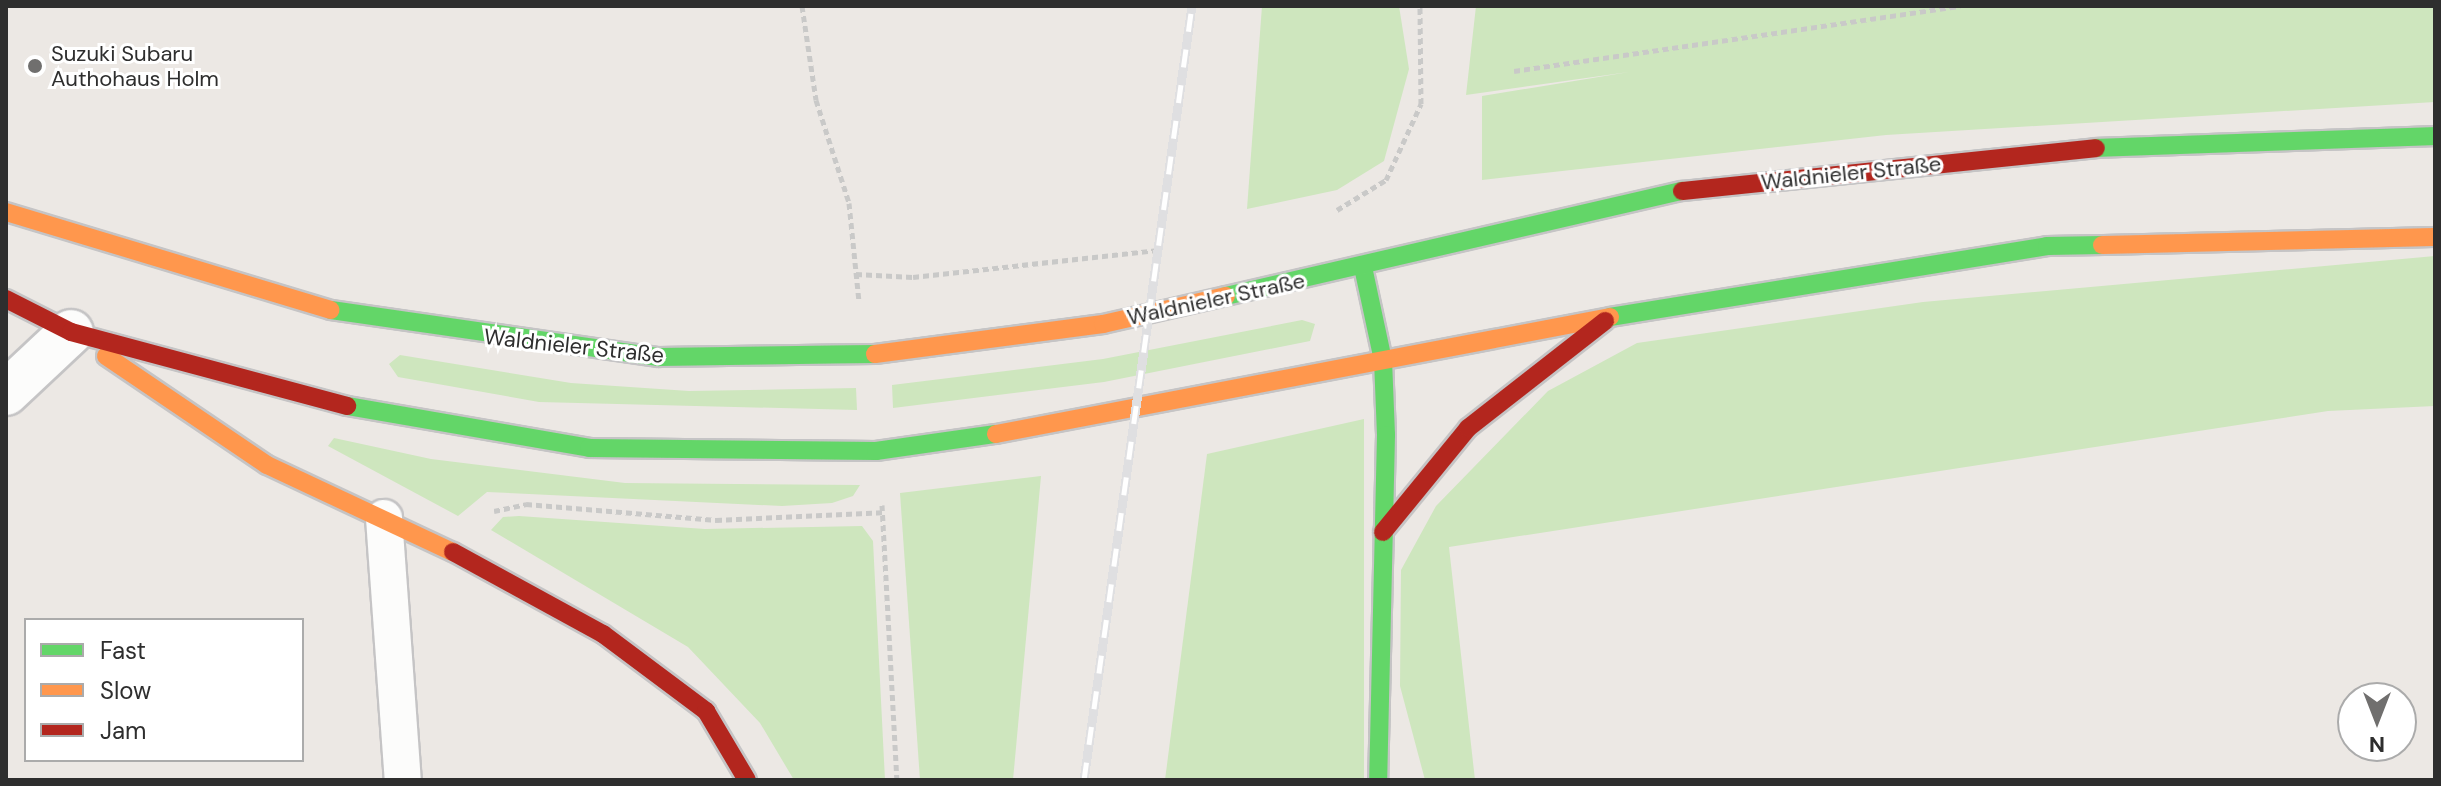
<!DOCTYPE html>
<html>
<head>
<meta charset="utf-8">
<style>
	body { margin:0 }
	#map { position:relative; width:2441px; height:786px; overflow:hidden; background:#ece8e4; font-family:"DM Sans",sans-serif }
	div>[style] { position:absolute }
	.green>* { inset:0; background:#cee6be }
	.path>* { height:5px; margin-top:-2.5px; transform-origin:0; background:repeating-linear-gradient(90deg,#c9c9c8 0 6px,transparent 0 10px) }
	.roads { filter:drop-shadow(2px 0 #c5c4c5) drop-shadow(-2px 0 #c5c4c5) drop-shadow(0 2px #c5c4c5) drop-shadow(0 -2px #c5c4c5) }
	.lane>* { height:36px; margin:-18px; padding:0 18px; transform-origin:18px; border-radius:18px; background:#fcfcfb }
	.street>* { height:44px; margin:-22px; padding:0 22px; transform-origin:22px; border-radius:22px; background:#fcfcfb }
	.fast>* { height:18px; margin:-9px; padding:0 9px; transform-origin:9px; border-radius:9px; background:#63d668 }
	.slow>* { height:18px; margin:-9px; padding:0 9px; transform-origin:9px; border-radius:9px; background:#ff974d }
	.jam>* { height:18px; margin:-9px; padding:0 9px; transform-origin:9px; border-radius:9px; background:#b3261e }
	.rail>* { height:9px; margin-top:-4.5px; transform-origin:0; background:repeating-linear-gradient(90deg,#fff 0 18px,#dfdfe1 0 36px); box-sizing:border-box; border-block:2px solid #dfdfe1 }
	.dots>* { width:22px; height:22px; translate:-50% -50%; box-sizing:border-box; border:4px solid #fff; border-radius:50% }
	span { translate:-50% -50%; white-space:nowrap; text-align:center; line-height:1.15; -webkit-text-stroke:6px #fff; paint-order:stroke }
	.poi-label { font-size:22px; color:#2e2e2e }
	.left { translate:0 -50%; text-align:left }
	.street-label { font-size:22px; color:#2e2e2e }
	.frame { position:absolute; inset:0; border:8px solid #2e2e2e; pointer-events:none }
	.legend { position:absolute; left:24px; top:618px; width:280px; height:144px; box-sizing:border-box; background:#fff; border:2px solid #ababab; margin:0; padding:10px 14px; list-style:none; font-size:24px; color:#2e2e2e }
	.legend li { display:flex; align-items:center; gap:16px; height:40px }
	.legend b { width:40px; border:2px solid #ababab }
	.north { position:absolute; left:2337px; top:682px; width:80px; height:80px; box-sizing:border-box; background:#fff; border:2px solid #ababab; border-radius:50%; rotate:180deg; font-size:22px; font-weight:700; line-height:32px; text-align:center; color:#2e2e2e }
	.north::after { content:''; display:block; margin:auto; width:28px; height:36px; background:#706f6e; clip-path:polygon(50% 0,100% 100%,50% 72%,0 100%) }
</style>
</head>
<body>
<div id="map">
	<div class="green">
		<i style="clip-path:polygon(1262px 6px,1399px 6px,1409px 69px,1384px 161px,1337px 190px,1247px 209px)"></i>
		<i style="clip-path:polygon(1476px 6px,2435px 6px,2435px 102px,1886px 135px,1482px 180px,1482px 96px,1629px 72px,1466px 95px)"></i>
		<i style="clip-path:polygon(2435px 256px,2435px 406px,2328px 411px,1449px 547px,1475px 780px,1425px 780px,1400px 686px,1401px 570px,1436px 506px,1548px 391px,1637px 343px,1923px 302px)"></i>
		<i style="clip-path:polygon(1302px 320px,1315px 324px,1310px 341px,1104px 382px,893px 408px,892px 385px,1103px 359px)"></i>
		<i style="clip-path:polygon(400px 355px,571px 383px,689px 391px,856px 388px,857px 410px,539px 402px,398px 377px,389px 364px)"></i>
		<i style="clip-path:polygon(1364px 419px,1364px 780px,1165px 780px,1207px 454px)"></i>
		<i style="clip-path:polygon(334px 438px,431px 459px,625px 483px,860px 485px,853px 496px,832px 503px,782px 506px,487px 492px,458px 516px,328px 446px)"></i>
		<i style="clip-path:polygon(1041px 476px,1013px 780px,920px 780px,900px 493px)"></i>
		<i style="clip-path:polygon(519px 516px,705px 529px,862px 526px,873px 541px,885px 780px,794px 780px,760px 723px,688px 647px,491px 530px,503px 517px)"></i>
	</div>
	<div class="path">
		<i style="left:802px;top:6px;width:95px;rotate:81.5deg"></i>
		<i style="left:816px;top:100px;width:108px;rotate:72.2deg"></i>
		<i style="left:849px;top:203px;width:99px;rotate:84.2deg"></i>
		<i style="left:1514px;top:71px;width:451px;rotate:-8.3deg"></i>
		<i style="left:1337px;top:210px;width:57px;rotate:-31.5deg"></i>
		<i style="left:1386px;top:180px;width:84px;rotate:-65.3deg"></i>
		<i style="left:1421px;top:104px;width:98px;rotate:-90.6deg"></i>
		<i style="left:856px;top:274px;width:57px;rotate:3deg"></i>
		<i style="left:913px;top:277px;width:245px;rotate:-6.3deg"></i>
		<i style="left:882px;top:505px;width:275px;rotate:86.9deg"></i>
		<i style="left:494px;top:511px;width:33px;rotate:-12deg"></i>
		<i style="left:526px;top:504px;width:191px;rotate:4.8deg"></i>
		<i style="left:716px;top:520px;width:167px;rotate:-2.7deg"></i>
	</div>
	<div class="roads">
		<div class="lane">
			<i style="left:384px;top:518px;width:263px;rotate:85.9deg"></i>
		</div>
		<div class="street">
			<i style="left:6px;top:393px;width:89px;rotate:-43.2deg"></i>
		</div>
		<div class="fast">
			<i style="left:2096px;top:148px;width:339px;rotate:-2deg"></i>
			<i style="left:1363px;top:267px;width:95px;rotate:77.9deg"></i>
			<i style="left:1383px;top:360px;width:75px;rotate:87.7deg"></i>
			<i style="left:1386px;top:435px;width:345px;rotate:91.3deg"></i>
			<i style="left:1226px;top:296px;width:468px;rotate:-13deg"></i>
			<i style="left:331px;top:310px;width:331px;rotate:8.2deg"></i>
			<i style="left:659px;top:357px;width:216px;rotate:-0.8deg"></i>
			<i style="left:1610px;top:317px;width:443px;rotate:-9.2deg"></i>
			<i style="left:2047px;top:246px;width:55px;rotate:-1deg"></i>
			<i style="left:347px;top:406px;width:246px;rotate:9.8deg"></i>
			<i style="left:589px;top:448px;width:287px;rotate:0.6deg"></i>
			<i style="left:876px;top:451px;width:121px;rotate:-8.1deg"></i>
		</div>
		<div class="slow">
			<i style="left:6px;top:212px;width:339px;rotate:16.8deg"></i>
			<i style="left:2102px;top:245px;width:333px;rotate:-1.4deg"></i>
			<i style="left:875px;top:354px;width:230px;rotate:-7.5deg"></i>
			<i style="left:1103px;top:324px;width:126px;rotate:-12.8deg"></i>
			<i style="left:106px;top:356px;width:194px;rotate:34.1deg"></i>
			<i style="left:267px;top:465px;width:205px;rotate:25.1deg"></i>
			<i style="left:996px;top:434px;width:625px;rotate:-10.79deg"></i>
		</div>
		<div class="jam">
			<i style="left:1682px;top:191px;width:416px;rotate:-5.9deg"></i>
			<i style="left:6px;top:299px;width:73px;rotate:26.9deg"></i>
			<i style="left:71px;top:332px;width:286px;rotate:15deg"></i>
			<i style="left:1383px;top:532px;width:134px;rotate:-50.7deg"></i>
			<i style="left:1468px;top:428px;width:174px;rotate:-38deg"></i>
			<i style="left:453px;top:552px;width:171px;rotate:28.7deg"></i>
			<i style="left:603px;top:634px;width:129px;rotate:36.8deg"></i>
			<i style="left:706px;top:711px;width:80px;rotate:59.3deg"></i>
		</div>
	</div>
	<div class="rail">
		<i style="left:1084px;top:780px;width:781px;rotate:-82.06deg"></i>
	</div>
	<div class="dots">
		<i style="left:35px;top:66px;background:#706f6e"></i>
	</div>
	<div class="poi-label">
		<span class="left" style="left:51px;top:66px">Suzuki Subaru<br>Authohaus Holm</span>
	</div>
	<div class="street-label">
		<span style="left:1851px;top:173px;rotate:-6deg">Waldnieler Straße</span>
		<span style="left:1216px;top:299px;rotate:-12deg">Waldnieler Straße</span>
		<span style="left:574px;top:346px;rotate:6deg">Waldnieler Straße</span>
	</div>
	<div class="frame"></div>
	<ul class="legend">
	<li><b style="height:10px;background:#63d668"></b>Fast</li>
	<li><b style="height:10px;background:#ff974d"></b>Slow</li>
	<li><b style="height:10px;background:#b3261e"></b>Jam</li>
	</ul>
	<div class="north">N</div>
</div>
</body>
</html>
